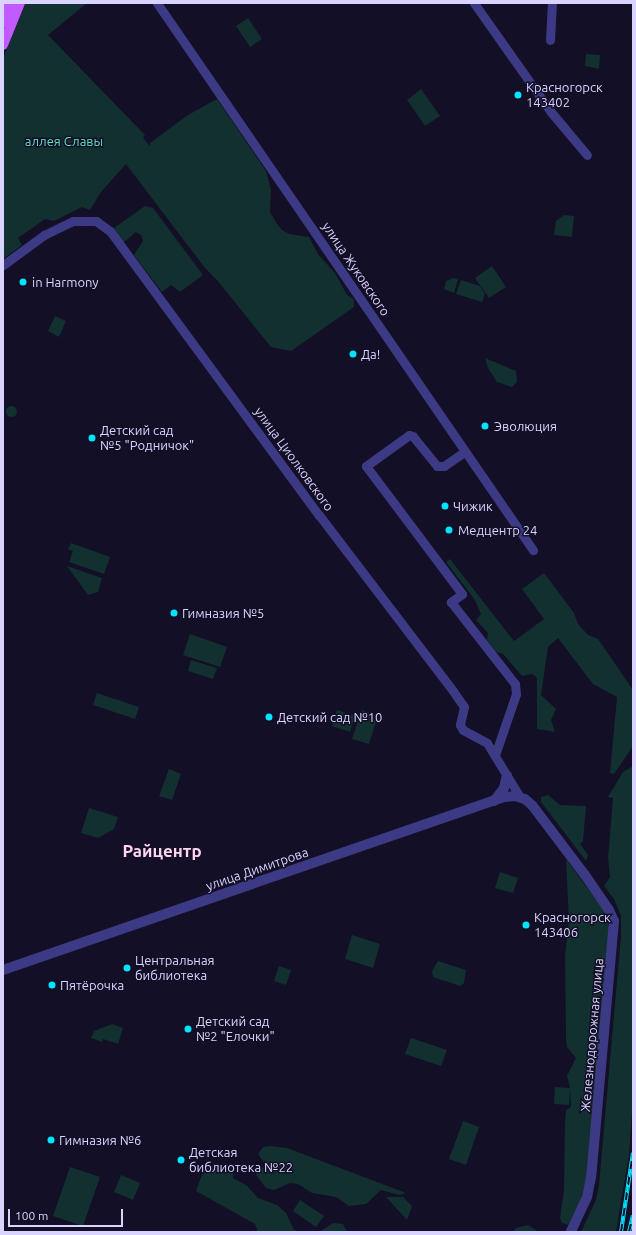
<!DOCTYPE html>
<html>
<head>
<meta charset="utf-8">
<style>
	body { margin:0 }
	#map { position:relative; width:636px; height:1235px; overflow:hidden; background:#130f26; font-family:Ubuntu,sans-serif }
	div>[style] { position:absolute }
	.green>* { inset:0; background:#12302f }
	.round { border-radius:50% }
	.minor>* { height:9px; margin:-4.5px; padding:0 4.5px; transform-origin:4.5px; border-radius:4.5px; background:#3d3a85 }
	.tertiary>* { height:10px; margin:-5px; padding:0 5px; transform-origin:5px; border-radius:5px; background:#3d3a85 }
	.primary>* { height:10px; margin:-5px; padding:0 5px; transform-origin:5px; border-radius:5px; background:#c25bff }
	.rail>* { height:4px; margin-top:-2px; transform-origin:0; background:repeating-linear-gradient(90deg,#130f26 0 8px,#00e5ff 0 16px); box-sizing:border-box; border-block:1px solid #00e5ff }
	.dots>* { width:11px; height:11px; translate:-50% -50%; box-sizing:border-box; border:2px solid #130f26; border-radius:50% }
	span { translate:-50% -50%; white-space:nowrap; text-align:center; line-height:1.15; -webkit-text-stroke:3px #130f26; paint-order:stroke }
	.poi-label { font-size:13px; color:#d9d4ff }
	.left { translate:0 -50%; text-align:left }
	.park-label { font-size:13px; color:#5fe0c0 }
	.street-label { font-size:13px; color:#d9d4ff }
	.district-label { font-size:17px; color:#ffd6f0; font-weight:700 }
	.frame { position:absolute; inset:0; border:4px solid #d9d4ff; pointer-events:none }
	.scale { position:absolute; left:8px; top:1209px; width:115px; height:18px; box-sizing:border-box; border:2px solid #d9d4ff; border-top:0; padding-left:5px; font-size:12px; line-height:14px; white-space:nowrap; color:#d9d4ff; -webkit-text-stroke:3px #130f26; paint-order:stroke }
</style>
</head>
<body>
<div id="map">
	<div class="green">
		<i style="clip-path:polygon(26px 3px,87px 3px,48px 35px,145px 135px,143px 138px,150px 146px,150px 143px,188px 115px,217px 99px,266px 171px,271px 190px,270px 212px,277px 224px,282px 230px,289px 234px,309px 237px,318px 254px,335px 273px,347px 295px,354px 299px,354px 307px,291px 351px,271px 347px,217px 280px,205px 268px,126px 164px,101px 192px,90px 210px,82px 207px,54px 221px,45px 219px,18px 238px,22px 245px,3px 259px,3px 58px)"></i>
		<i style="clip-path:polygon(248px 18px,262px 39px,250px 47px,236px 26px)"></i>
		<i style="clip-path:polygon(586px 54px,600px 55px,599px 69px,585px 66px)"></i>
		<i style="clip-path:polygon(421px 89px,440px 116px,425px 126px,407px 100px)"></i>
		<i style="clip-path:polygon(145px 206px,153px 208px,203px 275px,180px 292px,171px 285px,162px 292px,134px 255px,143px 241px,141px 235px,136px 232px,123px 243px,114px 228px)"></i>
		<i style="clip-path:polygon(564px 215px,574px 216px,572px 237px,554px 235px,556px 221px)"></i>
		<i style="clip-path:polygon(492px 266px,506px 287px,489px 298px,475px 278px)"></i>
		<i style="clip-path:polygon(453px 278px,458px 279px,454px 293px,444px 289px,446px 281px)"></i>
		<i style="clip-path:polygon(461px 280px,480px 286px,485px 294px,482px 302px,456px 294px)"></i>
		<i style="clip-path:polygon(55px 316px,66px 321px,59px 337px,48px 331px)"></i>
		<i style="clip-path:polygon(485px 358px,516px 371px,517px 382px,512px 387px,497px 382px,488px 368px)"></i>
		<i class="round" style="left:5.5px;top:405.5px;width:11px;height:11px"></i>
		<i style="clip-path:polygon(71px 543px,110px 557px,104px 574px,69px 562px,73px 551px,68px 549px)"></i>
		<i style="clip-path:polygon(450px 559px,514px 641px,544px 619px,522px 589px,544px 573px,574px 613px,578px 624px,588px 635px,598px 639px,633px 690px,633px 746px,614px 774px,610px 773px,617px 697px,593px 684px,558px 638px,548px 647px,541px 695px,556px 709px,551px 720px,555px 732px,537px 729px,537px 678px,532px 674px,522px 676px,503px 654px,496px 652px,487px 640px,488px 633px,476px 620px,481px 614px,475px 600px,446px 562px)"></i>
		<i style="clip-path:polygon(67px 566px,102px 578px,98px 592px,88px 595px)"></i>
		<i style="clip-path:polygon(190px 634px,227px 647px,220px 667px,183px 655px)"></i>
		<i style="clip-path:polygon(191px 660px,217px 668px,213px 679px,188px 671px)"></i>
		<i style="clip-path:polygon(97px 693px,139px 707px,135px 719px,93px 705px)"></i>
		<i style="clip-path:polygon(337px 710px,355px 716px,350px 732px,332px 726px)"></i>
		<i style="clip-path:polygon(362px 710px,378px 716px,369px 744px,352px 739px)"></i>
		<i style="clip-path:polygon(633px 766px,633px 1097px,629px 1155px,616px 1232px,581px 1232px,596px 1200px,599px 1185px,621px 936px,621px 916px,614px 899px,604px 886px,610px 877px,608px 858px,613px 798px,608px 797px,623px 772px)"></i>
		<i style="clip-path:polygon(169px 769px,181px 774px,172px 800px,159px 796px)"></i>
		<i style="clip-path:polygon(548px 795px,560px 805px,586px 806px,583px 841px,580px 844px,588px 855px,586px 861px,541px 802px,541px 797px)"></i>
		<i style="clip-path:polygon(89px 808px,118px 817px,114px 829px,98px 838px,81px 833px)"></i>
		<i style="clip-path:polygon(566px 859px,600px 905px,606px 914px,609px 929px,588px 1172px,581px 1199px,568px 1225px,562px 1223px,560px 1218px,564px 1191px,565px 1123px,566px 1110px,571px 1107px,570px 1089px,569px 1105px,554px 1104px,555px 1087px,570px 1088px,567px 1076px,576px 1058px,567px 1047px,566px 1040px,565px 956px,569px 922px)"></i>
		<i style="clip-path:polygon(500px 872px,518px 878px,513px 893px,495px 888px)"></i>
		<i style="clip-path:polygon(352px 935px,380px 944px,373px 968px,345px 959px)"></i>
		<i style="clip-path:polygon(438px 961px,466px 970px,464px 983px,460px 986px,433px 977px,432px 971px)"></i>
		<i style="clip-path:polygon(279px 966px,291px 970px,286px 985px,274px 981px)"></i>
		<i style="clip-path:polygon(112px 1024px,123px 1028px,118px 1044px,103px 1039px,102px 1042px,91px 1038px,94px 1031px)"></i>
		<i style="clip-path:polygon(411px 1038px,447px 1050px,441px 1066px,405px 1054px)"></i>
		<i style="clip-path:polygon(463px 1121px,479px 1127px,466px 1165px,449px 1159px)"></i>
		<i style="clip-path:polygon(270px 1146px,287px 1148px,406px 1193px,400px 1195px,381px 1190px,366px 1204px,349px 1206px,336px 1197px,312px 1193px,298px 1184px,290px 1183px,274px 1190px,266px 1188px,256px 1175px,259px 1168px,267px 1167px,258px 1154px,263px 1147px)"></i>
		<i style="clip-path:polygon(227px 1165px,233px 1170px,233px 1178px,246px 1185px,258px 1198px,277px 1205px,286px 1213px,294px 1230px,304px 1232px,258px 1232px,255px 1224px,196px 1191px,203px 1172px,210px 1167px)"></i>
		<i style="clip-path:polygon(70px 1167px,100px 1177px,83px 1226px,53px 1216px)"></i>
		<i style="clip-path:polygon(121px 1175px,140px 1183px,133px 1200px,114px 1192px)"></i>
		<i style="clip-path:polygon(386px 1197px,403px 1197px,412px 1206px,407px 1220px)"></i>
		<i style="clip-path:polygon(300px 1200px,324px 1216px,316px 1227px,293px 1211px)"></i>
		<i style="clip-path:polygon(333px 1223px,343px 1224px,347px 1232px,319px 1232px)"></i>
		<i style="clip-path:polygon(528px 1225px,539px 1232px,513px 1232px,516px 1228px)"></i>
	</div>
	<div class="minor">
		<i style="left:157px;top:3px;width:664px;rotate:55.5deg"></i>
		<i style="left:474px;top:3px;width:133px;rotate:54.8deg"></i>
		<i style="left:551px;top:112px;width:56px;rotate:50.1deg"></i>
		<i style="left:550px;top:40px;width:37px;rotate:-87deg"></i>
		<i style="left:3px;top:265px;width:51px;rotate:-36.2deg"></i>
		<i style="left:44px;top:235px;width:32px;rotate:-26deg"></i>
		<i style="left:73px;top:221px;width:23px"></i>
		<i style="left:96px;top:221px;width:17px;rotate:36deg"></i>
		<i style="left:110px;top:231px;width:353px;rotate:53.7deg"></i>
		<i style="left:319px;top:515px;width:221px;rotate:52.7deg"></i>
		<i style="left:453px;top:691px;width:19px;rotate:55deg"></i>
		<i style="left:464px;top:707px;width:18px;rotate:103deg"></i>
		<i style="left:460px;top:725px;width:6px;rotate:59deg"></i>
		<i style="left:463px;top:730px;width:27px;rotate:28deg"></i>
		<i style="left:487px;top:743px;width:63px;rotate:58.6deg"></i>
		<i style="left:464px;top:452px;width:24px;rotate:145deg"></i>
		<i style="left:444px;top:466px;width:7px;rotate:180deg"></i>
		<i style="left:437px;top:466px;width:38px;rotate:-129deg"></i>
		<i style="left:413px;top:436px;width:4px;rotate:-166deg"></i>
		<i style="left:409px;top:435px;width:53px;rotate:144.2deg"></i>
		<i style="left:366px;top:466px;width:160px;rotate:53.1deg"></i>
		<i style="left:462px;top:594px;width:14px;rotate:144deg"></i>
		<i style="left:451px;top:602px;width:104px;rotate:52deg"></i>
		<i style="left:515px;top:684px;width:10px;rotate:84deg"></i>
		<i style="left:516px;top:694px;width:65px;rotate:109deg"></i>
	</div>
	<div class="tertiary">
		<i style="left:494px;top:801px;width:16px;rotate:-52deg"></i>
		<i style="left:504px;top:788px;width:13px;rotate:-77deg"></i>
		<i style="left:3px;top:970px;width:530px;rotate:-19.05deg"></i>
		<i style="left:504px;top:797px;width:11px;rotate:-5deg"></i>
		<i style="left:515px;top:796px;width:10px;rotate:17deg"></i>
		<i style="left:525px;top:799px;width:9px;rotate:41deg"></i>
		<i style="left:532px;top:805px;width:88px;rotate:52.9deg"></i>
		<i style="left:585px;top:875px;width:42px;rotate:55.6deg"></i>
		<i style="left:609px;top:910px;width:12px;rotate:66deg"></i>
		<i style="left:614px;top:921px;width:257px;rotate:95.1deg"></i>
		<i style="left:591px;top:1177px;width:20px;rotate:101deg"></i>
		<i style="left:587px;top:1197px;width:38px;rotate:115deg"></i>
	</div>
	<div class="primary">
		<i style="left:3px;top:23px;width:21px;rotate:-71deg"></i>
		<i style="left:3px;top:45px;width:45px;rotate:-68deg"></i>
	</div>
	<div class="rail">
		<i style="left:621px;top:1232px;width:80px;rotate:-81.4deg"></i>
		<i style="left:629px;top:1232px;width:17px;rotate:-77deg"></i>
	</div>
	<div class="dots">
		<i style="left:518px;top:95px;background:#00e5ff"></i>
		<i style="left:23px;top:282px;background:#00e5ff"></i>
		<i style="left:353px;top:354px;background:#00e5ff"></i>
		<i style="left:485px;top:426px;background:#00e5ff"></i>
		<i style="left:92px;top:438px;background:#00e5ff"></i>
		<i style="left:445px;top:506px;background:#00e5ff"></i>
		<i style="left:449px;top:530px;background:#00e5ff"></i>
		<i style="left:174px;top:613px;background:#00e5ff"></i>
		<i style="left:269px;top:717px;background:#00e5ff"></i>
		<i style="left:526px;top:925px;background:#00e5ff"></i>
		<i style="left:127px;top:968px;background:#00e5ff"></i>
		<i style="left:52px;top:985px;background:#00e5ff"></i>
		<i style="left:188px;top:1029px;background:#00e5ff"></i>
		<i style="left:51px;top:1140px;background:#00e5ff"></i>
		<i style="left:181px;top:1160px;background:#00e5ff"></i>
	</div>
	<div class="poi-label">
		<span class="left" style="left:526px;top:95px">Красногорск<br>143402</span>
		<span class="left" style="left:32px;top:282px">in Harmony</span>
		<span class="left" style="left:361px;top:354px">Да!</span>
		<span class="left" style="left:494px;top:426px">Эволюция</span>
		<span class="left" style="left:100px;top:438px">Детский сад<br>№5 "Родничок"</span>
		<span class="left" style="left:453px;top:506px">Чижик</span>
		<span class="left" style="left:458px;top:530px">Медцентр 24</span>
		<span class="left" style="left:182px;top:613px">Гимназия №5</span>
		<span class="left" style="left:277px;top:717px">Детский сад №10</span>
		<span class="left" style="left:534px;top:925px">Красногорск<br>143406</span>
		<span class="left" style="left:135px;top:968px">Центральная<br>библиотека</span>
		<span class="left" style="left:60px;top:985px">Пятёрочка</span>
		<span class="left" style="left:196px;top:1029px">Детский сад<br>№2 "Елочки"</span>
		<span class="left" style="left:59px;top:1140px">Гимназия №6</span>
		<span class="left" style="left:189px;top:1160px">Детская<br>библиотека №22</span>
	</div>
	<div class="park-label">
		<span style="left:64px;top:141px">аллея Славы</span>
	</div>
	<div class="street-label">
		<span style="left:356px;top:269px;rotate:56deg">улица Жуковского</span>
		<span style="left:294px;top:459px;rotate:54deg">улица Циолковского</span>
		<span style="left:257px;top:869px;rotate:-19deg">улица Димитрова</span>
		<span style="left:592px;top:1035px;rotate:-85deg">Железнодорожная улица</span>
	</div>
	<div class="district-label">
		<span style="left:162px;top:851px">Райцентр</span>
	</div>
	<div class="frame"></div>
	<div class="scale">100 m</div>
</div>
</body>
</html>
